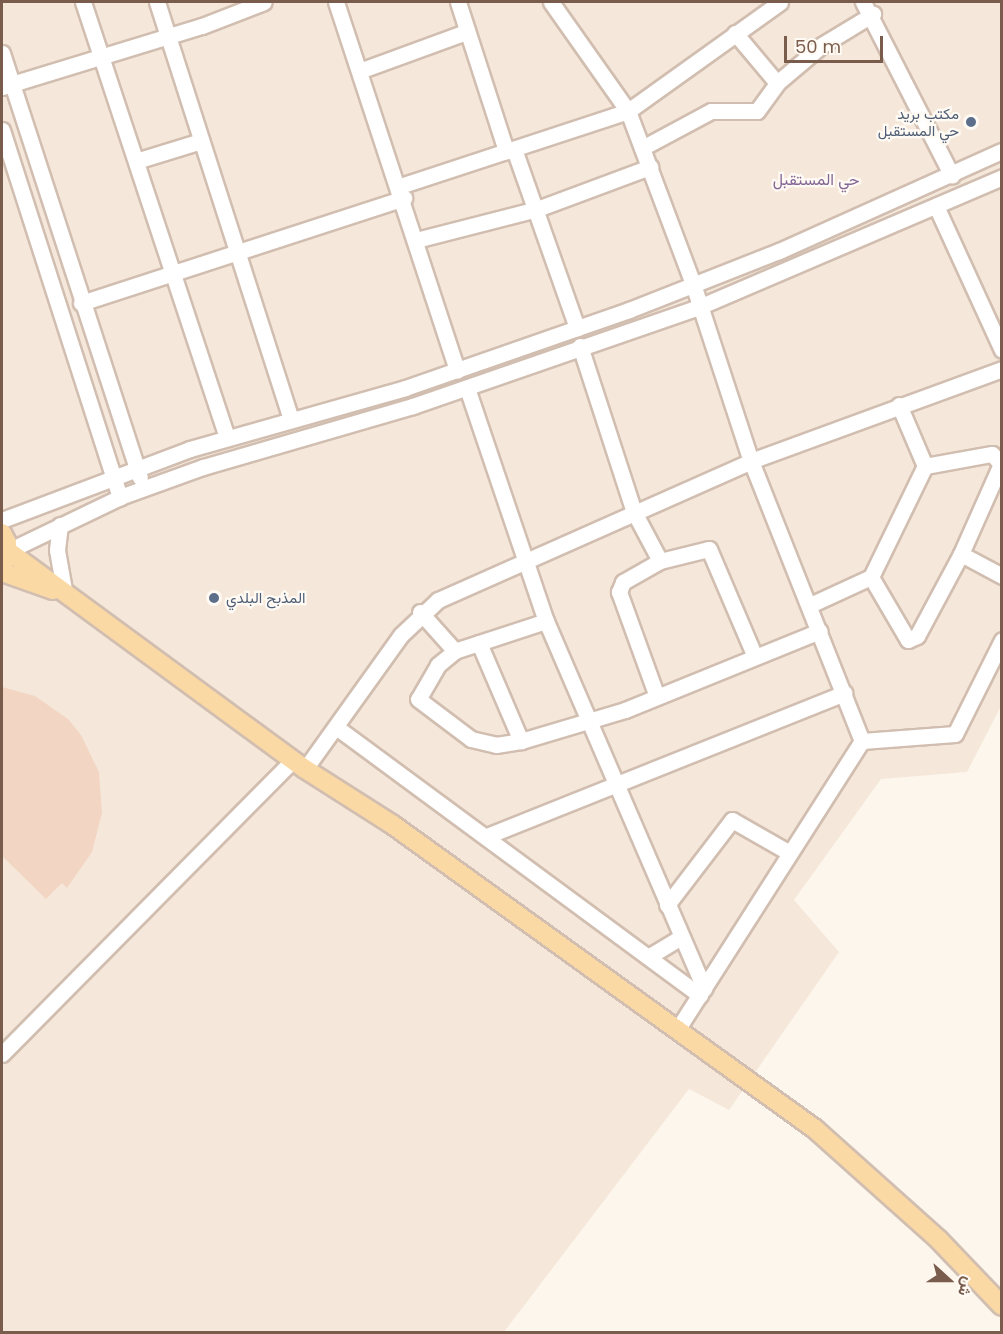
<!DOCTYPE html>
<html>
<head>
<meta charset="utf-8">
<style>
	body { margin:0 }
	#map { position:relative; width:1003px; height:1334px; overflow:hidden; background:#fdf6ec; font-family:Poppins,Vazirmatn,sans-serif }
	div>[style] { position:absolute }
	.residential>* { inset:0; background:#f5e8da }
	.building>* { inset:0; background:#f3d5c3 }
	.roads { filter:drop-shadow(2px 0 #d1beb0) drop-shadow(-2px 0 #d1beb0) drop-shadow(0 2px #d1beb0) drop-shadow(0 -2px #d1beb0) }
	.minor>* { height:15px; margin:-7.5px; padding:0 7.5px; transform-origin:7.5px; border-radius:7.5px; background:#fff }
	.major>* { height:18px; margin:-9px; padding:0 9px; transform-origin:9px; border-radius:9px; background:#fbd9a5 }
	.dots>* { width:16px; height:16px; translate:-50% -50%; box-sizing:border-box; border:3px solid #fffaf3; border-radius:50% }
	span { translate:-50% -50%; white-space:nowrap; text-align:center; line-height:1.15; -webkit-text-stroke:4.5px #fffaf3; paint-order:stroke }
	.service-label { font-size:15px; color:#4e5e75 }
	.right { translate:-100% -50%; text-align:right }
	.left { translate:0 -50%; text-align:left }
	.neighbourhood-label { font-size:16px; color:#846695 }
	.frame { position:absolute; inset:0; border:3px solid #7a5c4d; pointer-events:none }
	.north { position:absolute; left:919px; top:1250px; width:60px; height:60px; -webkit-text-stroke:4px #fffaf3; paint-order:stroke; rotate:111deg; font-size:16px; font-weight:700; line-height:24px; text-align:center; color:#7a5c4d }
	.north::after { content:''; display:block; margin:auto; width:21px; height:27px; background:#7a5c4d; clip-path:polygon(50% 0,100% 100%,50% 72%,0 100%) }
	.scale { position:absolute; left:784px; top:36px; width:99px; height:27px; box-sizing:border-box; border:3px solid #7a5c4d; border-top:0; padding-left:8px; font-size:18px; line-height:21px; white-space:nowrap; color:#7a5c4d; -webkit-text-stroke:4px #fffaf3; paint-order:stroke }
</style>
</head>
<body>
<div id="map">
	<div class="residential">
		<i style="clip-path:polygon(2px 2px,1001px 2px,1001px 706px,967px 772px,881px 779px,794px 900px,839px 952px,729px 1110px,689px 1089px,504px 1332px,2px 1332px)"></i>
	</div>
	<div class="building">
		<i style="clip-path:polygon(2px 687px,35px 696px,68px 719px,81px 735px,99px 772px,102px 813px,92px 852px,67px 888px,62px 883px,46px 899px,2px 856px)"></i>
	</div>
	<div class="roads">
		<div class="minor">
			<i style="left:83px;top:2px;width:459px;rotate:71.7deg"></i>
			<i style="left:157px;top:2px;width:439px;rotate:72.2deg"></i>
			<i style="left:336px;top:2px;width:388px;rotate:71.8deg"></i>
			<i style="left:458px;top:2px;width:157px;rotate:72.1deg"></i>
			<i style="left:551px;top:2px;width:133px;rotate:54.8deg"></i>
			<i style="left:628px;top:111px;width:185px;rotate:69.4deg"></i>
			<i style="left:693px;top:284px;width:186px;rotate:71.9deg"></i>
			<i style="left:751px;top:461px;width:301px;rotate:68.4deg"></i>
			<i style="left:863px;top:2px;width:195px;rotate:62.9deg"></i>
			<i style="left:735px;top:33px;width:65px;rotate:50deg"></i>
			<i style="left:2px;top:53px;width:446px;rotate:72deg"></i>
			<i style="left:362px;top:70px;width:111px;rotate:-20.1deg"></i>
			<i style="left:2px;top:87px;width:209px;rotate:-17deg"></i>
			<i style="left:202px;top:26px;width:66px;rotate:-21.2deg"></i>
			<i style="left:2px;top:130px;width:386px;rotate:72.2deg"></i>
			<i style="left:642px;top:148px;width:78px;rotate:-28.2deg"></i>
			<i style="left:711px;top:111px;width:46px"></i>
			<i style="left:757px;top:111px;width:34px;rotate:-54deg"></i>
			<i style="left:777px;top:83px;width:59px;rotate:-40.2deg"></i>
			<i style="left:822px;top:45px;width:60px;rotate:-31.3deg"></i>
			<i style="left:514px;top:149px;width:190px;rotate:70.6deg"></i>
			<i style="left:136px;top:161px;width:68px;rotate:-17.1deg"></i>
			<i style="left:400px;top:186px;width:240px;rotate:-18.2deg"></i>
			<i style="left:628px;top:111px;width:187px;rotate:-35.6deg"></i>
			<i style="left:936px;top:206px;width:158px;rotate:65.4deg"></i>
			<i style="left:416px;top:240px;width:125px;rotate:-14.4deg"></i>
			<i style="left:537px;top:209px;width:121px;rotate:-20.4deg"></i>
			<i style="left:81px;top:303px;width:340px;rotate:-18deg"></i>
			<i style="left:580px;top:346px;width:175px;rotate:72deg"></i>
			<i style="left:634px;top:512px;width:55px;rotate:62deg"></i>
			<i style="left:467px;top:388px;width:246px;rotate:71.3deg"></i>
			<i style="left:546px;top:621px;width:400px;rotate:66.7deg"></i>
			<i style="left:899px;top:405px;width:66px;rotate:66.9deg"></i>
			<i style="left:2px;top:520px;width:201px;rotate:-20.7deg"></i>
			<i style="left:190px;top:449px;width:223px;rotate:-15.8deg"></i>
			<i style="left:405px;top:388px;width:237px;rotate:-19.2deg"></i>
			<i style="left:629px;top:310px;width:161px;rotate:-21.5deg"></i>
			<i style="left:779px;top:251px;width:244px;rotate:-24.2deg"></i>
			<i style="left:60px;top:525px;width:25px;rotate:97deg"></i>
			<i style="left:57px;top:550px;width:39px;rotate:80deg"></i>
			<i style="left:8px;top:551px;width:124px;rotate:-25.7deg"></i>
			<i style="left:120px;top:497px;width:88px;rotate:-19.9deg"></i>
			<i style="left:203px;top:467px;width:219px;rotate:-16.2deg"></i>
			<i style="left:413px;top:406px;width:303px;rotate:-19.1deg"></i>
			<i style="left:699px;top:307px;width:330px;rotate:-23.2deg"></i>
			<i style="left:871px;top:577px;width:73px;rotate:59.6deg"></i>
			<i style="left:908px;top:640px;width:10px;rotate:-24deg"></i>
			<i style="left:917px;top:636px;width:93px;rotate:-61.8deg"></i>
			<i style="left:810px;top:605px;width:67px;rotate:-24.7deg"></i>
			<i style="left:871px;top:577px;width:123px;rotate:-64.1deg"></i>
			<i style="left:925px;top:466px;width:68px;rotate:-10.2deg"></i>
			<i style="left:992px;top:454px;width:13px;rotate:48deg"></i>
			<i style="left:1001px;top:464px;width:98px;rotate:114deg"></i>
			<i style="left:961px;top:554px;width:47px;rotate:28.2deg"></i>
			<i style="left:420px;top:612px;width:52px;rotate:48.1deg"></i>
			<i style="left:546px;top:621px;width:96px;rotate:161.8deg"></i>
			<i style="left:455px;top:651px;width:22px;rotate:141deg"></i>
			<i style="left:438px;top:665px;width:39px;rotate:120deg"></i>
			<i style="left:418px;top:699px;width:66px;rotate:37deg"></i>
			<i style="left:471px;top:739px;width:26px;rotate:13deg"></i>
			<i style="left:496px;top:745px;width:25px;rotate:-9deg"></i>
			<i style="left:521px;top:741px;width:109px;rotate:-16.6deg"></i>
			<i style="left:625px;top:710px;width:210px;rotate:-22.1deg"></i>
			<i style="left:479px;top:643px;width:107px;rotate:66.8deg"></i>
			<i style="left:656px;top:694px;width:109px;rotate:-109.9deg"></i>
			<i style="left:619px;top:592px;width:11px;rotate:-68deg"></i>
			<i style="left:623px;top:582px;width:43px;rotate:-29.6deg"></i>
			<i style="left:660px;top:561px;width:50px;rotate:-13.8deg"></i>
			<i style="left:709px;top:549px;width:117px;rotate:66.9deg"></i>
			<i style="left:336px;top:727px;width:452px;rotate:36.4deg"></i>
			<i style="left:862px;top:741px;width:93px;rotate:-4.3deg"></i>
			<i style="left:955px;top:734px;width:105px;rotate:-63.4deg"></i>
			<i style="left:305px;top:769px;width:165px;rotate:-54.4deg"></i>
			<i style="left:401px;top:635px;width:51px;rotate:-43.4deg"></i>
			<i style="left:438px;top:600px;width:342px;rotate:-23.9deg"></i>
			<i style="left:751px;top:461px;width:267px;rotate:-20.1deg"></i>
			<i style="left:487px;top:836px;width:385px;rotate:-21.8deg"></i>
			<i style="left:667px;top:905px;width:107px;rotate:-52.6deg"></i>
			<i style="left:732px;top:820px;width:64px;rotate:29.7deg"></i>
			<i style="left:648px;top:957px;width:37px;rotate:-31deg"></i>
			<i style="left:677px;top:1030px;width:343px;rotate:-57.4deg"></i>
			<i style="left:2px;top:1054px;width:414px;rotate:-45.3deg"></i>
		</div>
		<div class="major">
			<i style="left:2px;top:533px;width:11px;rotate:63deg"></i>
			<i style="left:7px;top:543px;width:18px;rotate:99deg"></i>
			<i style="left:8px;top:551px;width:368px;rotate:36.3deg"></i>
			<i style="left:305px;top:769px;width:104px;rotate:32.5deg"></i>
			<i style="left:393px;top:825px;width:520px;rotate:35.77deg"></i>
			<i style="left:815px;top:1129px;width:166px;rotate:41.8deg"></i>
			<i style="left:939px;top:1240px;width:91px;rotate:46.3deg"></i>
			<i style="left:2px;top:572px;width:54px;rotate:19.4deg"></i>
		</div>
	</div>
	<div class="dots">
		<i style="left:971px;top:122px;background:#5c6f8a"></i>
		<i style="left:214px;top:598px;background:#5c6f8a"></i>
	</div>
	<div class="service-label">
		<span class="right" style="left:959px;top:122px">مكتب بريد<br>حي المستقبل</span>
		<span class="left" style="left:226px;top:598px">المذبح البلدي</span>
	</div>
	<div class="neighbourhood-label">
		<span style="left:816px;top:180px">حي المستقبل</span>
	</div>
	<div class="frame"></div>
	<div class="north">ش</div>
	<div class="scale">50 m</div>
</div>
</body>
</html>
